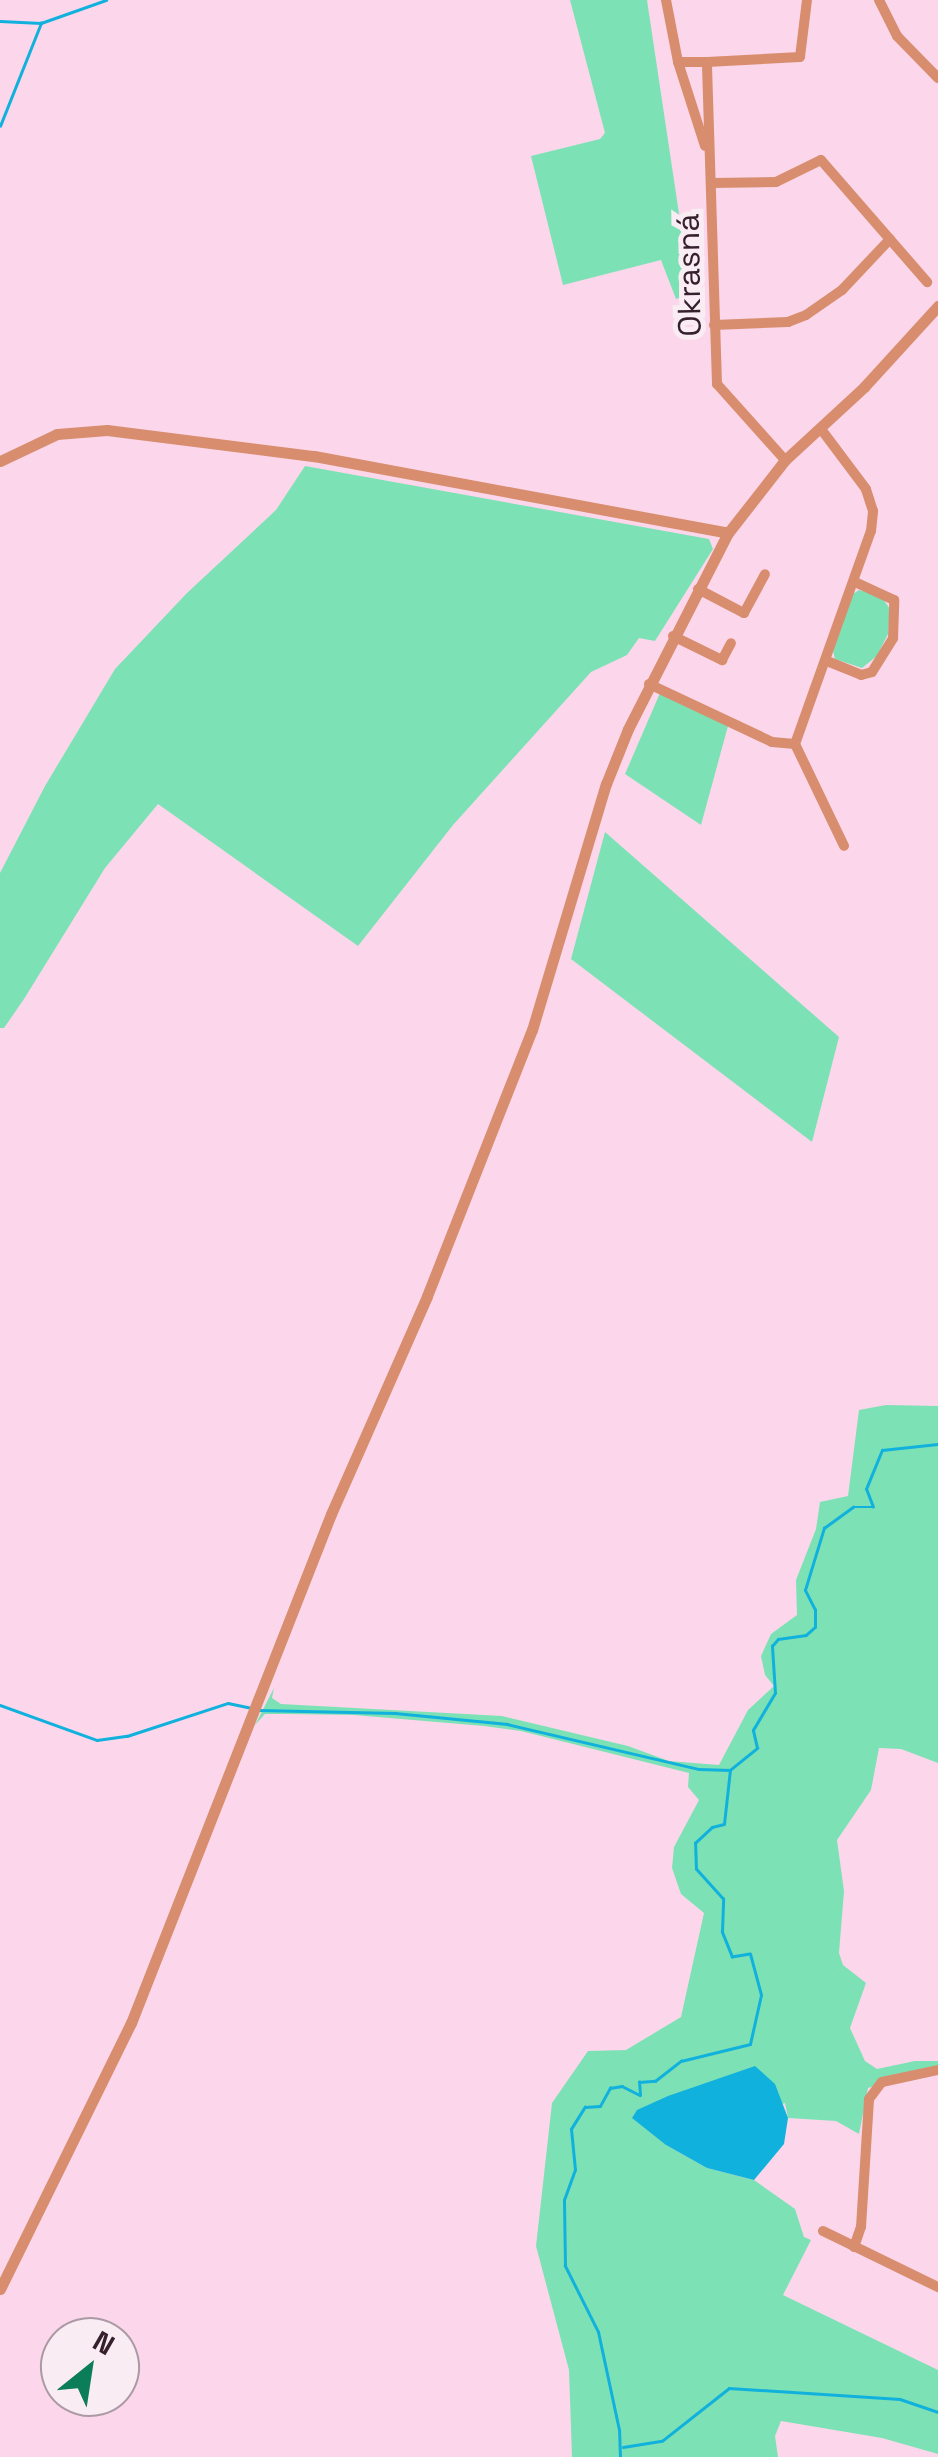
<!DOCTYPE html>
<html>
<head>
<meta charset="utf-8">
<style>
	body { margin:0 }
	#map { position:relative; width:938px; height:2457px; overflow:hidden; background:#fcd7eb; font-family:"Space Grotesk",sans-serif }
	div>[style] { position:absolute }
	.green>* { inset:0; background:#7de1b6 }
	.water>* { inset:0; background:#11b1dd }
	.stream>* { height:2.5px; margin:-1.25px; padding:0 1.25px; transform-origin:1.25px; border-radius:1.25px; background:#11b1dd }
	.minor>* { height:10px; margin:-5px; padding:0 5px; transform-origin:5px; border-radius:5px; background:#d88e6e }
	.tertiary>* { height:11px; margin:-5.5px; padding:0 5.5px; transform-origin:5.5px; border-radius:5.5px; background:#d88e6e }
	span { translate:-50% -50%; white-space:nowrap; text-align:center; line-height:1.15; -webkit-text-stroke:10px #f9ecf3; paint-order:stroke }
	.street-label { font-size:32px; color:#36202d }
	.north { position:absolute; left:40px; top:2317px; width:100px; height:100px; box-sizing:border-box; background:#f9ecf3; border:2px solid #ab9aa4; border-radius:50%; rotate:30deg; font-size:28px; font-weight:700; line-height:40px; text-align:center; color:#36202d }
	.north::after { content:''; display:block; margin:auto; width:35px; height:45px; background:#0c7d59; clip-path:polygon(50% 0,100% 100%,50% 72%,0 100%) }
</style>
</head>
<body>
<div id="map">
	<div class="green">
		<i style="clip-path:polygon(570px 0,647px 0,691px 294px,676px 299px,661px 260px,563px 285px,531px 156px,600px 139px,605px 133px)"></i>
		<i style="clip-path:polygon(305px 466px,709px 539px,713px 549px,655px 641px,639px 638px,627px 655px,591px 672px,453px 825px,358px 946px,158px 804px,105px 868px,24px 999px,4px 1028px,0 1028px,0 873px,45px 786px,115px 669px,187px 593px,276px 510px)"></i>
		<i style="clip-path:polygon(859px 590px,881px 596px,890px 609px,888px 634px,877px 656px,862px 668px,835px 659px,833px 651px,850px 596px)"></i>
		<i style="clip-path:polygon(660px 693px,728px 726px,701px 825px,625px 774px)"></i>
		<i style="clip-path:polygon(605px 832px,839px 1037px,812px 1142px,571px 959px)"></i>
		<i style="clip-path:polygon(886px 1405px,938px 1406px,938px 1763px,901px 1749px,879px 1748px,871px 1790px,837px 1840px,844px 1891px,839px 1953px,843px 1965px,866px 1983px,850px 2028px,865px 2061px,877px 2069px,915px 2061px,938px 2061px,938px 2067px,868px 2088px,859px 2134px,836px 2121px,788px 2118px,785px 2103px,666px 2145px,707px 2168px,754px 2180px,795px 2209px,804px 2237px,811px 2240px,783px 2295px,938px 2370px,938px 2454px,882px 2438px,781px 2421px,775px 2436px,778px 2457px,572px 2457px,569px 2370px,536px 2246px,552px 2103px,588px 2051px,626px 2050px,681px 2017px,704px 1913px,681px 1894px,672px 1868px,674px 1847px,699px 1800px,688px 1787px,689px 1773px,521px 1731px,484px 1726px,354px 1715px,286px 1714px,265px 1714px,255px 1725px,274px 1688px,272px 1698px,281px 1704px,502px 1716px,628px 1746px,669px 1761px,719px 1765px,748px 1710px,774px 1686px,765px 1675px,761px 1656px,771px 1634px,797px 1615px,796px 1580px,816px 1529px,820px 1502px,848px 1496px,859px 1410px)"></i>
	</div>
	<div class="water">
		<i style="clip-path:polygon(755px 2066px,775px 2084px,788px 2118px,784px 2144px,754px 2180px,707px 2168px,666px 2145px,632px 2118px,637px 2110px,668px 2096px)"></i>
	</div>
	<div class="stream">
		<i style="left:0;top:21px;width:41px;rotate:2.8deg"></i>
		<i style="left:41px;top:23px;width:69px;rotate:-19.5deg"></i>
		<i style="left:0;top:126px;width:111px;rotate:-68.3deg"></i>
		<i style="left:0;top:1705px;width:103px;rotate:19.8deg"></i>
		<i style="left:97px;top:1740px;width:30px;rotate:-8deg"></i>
		<i style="left:127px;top:1736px;width:106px;rotate:-18.1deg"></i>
		<i style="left:228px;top:1703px;width:24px;rotate:12deg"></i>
		<i style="left:259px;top:1710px;width:136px;rotate:1.3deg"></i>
		<i style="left:395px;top:1713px;width:113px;rotate:5.6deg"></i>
		<i style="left:507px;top:1724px;width:197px;rotate:13.2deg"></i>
		<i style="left:699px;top:1769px;width:31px;rotate:2deg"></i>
		<i style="left:623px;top:2447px;width:39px;rotate:-9deg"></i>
		<i style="left:662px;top:2441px;width:85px;rotate:-38.3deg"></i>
		<i style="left:729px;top:2388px;width:171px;rotate:3.7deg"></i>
		<i style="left:900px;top:2399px;width:40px;rotate:18.9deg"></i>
		<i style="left:620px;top:2457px;width:27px;rotate:-92deg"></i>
		<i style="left:619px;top:2430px;width:100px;rotate:-102.1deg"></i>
		<i style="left:598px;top:2332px;width:74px;rotate:-116.6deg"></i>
		<i style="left:565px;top:2266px;width:66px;rotate:-90.9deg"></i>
		<i style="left:564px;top:2200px;width:32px;rotate:-70deg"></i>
		<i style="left:575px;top:2170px;width:41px;rotate:-95.6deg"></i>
		<i style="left:571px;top:2129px;width:26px;rotate:-58deg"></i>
		<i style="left:585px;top:2107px;width:15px;rotate:-4deg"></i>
		<i style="left:600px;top:2106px;width:21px;rotate:-61deg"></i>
		<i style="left:610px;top:2088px;width:12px;rotate:-9deg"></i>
		<i style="left:622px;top:2086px;width:20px;rotate:27deg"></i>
		<i style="left:640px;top:2095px;width:13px;rotate:-94deg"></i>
		<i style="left:639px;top:2082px;width:16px;rotate:-4deg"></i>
		<i style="left:655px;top:2081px;width:33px;rotate:-38deg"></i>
		<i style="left:681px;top:2061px;width:71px;rotate:-13.8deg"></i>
		<i style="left:750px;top:2044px;width:50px;rotate:-77.3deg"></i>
		<i style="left:761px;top:1995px;width:42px;rotate:-105deg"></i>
		<i style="left:750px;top:1954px;width:18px;rotate:171deg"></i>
		<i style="left:732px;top:1957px;width:27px;rotate:-112deg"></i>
		<i style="left:722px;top:1932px;width:33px;rotate:-88deg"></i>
		<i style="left:723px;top:1899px;width:40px;rotate:-132deg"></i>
		<i style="left:696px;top:1869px;width:26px;rotate:-92deg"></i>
		<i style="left:695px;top:1843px;width:23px;rotate:-43deg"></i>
		<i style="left:712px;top:1827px;width:12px;rotate:-14deg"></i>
		<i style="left:724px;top:1824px;width:54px;rotate:-83.7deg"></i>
		<i style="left:730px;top:1770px;width:35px;rotate:-39deg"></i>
		<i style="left:757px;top:1748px;width:18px;rotate:-103deg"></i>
		<i style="left:753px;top:1730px;width:43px;rotate:-59.3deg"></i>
		<i style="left:775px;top:1693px;width:47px;rotate:-93.7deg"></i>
		<i style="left:772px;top:1646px;width:9px;rotate:-49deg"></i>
		<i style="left:778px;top:1639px;width:28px;rotate:-8deg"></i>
		<i style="left:806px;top:1635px;width:12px;rotate:-42deg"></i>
		<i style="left:815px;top:1627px;width:17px;rotate:-90deg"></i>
		<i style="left:815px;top:1610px;width:22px;rotate:-117deg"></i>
		<i style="left:805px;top:1590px;width:65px;rotate:-73deg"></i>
		<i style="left:824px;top:1528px;width:36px;rotate:-36deg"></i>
		<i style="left:853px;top:1507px;width:20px"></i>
		<i style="left:873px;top:1507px;width:19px;rotate:-111deg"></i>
		<i style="left:866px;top:1489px;width:42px;rotate:-67.7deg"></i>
		<i style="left:882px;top:1450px;width:56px;rotate:-6.1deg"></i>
	</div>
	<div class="minor">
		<i style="left:666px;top:0;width:63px;rotate:79deg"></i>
		<i style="left:678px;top:62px;width:88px;rotate:72.2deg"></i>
		<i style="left:879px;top:0;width:40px;rotate:63.4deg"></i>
		<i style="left:897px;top:36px;width:59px;rotate:45.7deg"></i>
		<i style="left:678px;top:62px;width:29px"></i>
		<i style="left:712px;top:183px;width:64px;rotate:-0.9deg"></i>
		<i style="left:776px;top:182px;width:50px;rotate:-26.1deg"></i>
		<i style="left:821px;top:160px;width:162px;rotate:49deg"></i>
		<i style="left:714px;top:325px;width:74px;rotate:-2.3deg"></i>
		<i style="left:788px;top:322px;width:19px;rotate:-21deg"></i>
		<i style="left:806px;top:315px;width:44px;rotate:-34.8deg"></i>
		<i style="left:842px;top:290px;width:70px;rotate:-46.7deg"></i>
		<i style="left:785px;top:460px;width:102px;rotate:-131.8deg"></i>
		<i style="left:717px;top:384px;width:322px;rotate:-91.8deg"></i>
		<i style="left:707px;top:62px;width:93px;rotate:-3.1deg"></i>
		<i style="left:800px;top:57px;width:57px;rotate:-83deg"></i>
		<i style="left:698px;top:589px;width:52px;rotate:27.6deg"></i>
		<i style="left:744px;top:613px;width:44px;rotate:-61.7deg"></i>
		<i style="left:673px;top:636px;width:55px;rotate:26.1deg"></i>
		<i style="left:722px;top:660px;width:19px;rotate:-62deg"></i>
		<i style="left:827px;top:661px;width:37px;rotate:22deg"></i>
		<i style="left:861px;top:675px;width:11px;rotate:-15deg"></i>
		<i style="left:872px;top:672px;width:40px;rotate:-58deg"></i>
		<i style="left:893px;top:638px;width:38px;rotate:-88deg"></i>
		<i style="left:894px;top:600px;width:43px;rotate:-155.2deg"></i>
		<i style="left:649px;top:684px;width:136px;rotate:25.2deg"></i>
		<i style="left:772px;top:742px;width:23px;rotate:5deg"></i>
		<i style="left:795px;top:744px;width:113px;rotate:64.3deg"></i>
		<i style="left:795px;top:744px;width:226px;rotate:-70.4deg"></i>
		<i style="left:871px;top:531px;width:20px;rotate:-84deg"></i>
		<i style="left:873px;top:511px;width:23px;rotate:-108deg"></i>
		<i style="left:866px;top:489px;width:75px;rotate:-126.9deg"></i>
		<i style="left:823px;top:2231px;width:128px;rotate:26deg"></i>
		<i style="left:854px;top:2247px;width:21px;rotate:-71deg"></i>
		<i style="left:861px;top:2227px;width:128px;rotate:-86.4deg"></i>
		<i style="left:869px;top:2099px;width:21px;rotate:-53deg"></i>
		<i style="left:882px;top:2082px;width:57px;rotate:-12.1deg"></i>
	</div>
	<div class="tertiary">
		<i style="left:0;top:461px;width:63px;rotate:-25.3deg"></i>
		<i style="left:57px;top:434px;width:50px;rotate:-4.6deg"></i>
		<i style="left:107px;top:430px;width:209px;rotate:7.2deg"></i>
		<i style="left:314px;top:456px;width:421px;rotate:10.5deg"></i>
		<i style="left:0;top:2289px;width:297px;rotate:-63.8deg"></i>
		<i style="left:131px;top:2023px;width:547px;rotate:-68.55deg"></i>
		<i style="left:331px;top:1514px;width:238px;rotate:-66.2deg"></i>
		<i style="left:427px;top:1296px;width:286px;rotate:-68.5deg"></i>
		<i style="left:532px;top:1030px;width:257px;rotate:-73.3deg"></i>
		<i style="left:606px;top:784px;width:59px;rotate:-68.2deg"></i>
		<i style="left:628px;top:729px;width:220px;rotate:-63deg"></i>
		<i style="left:728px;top:533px;width:93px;rotate:-52deg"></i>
		<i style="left:785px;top:460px;width:108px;rotate:-42.7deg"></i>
		<i style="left:864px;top:387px;width:110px;rotate:-47.6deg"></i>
	</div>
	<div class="street-label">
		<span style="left:689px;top:275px;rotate:-91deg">Okrasná</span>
	</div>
	<div class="north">N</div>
</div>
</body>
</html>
